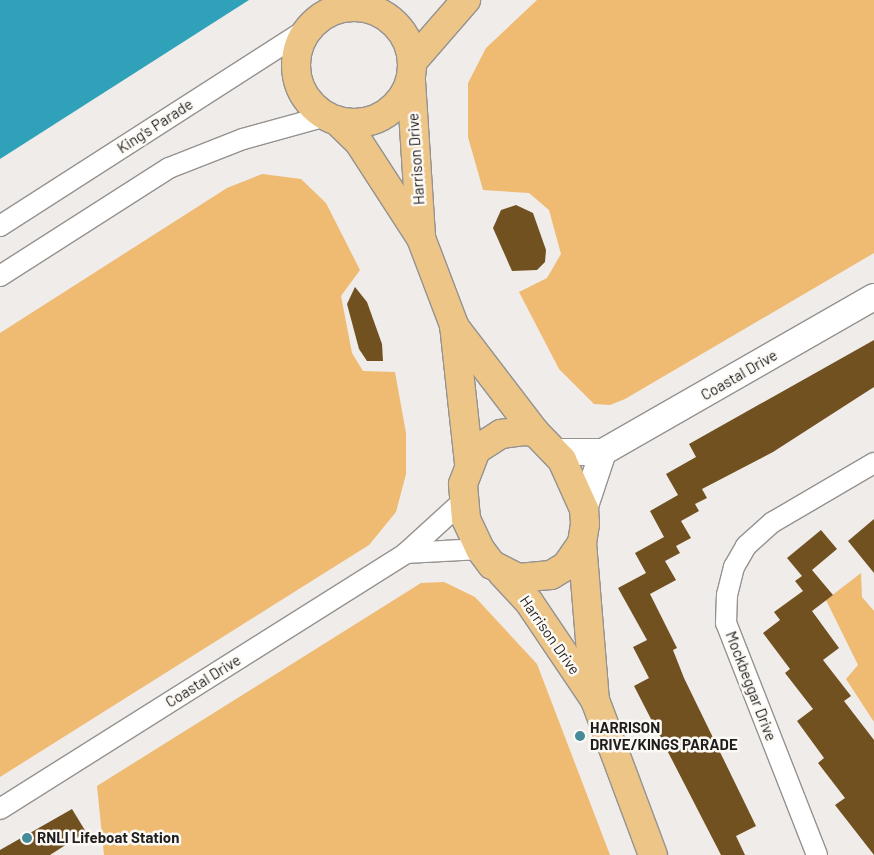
<!DOCTYPE html>
<html>
<head>
<meta charset="utf-8">
<style>
	body { margin:0 }
	#map { position:relative; width:874px; height:855px; overflow:hidden; background:#efece9; font-family:Barlow,sans-serif }
	div>[style] { position:absolute }
	.green>* { inset:0; background:#efba72 }
	.water>* { inset:0; background:#2fa1b9 }
	.building>* { inset:0; background:#725121 }
	.roads { filter:drop-shadow(1px 0 #95928f) drop-shadow(-1px 0 #95928f) drop-shadow(0 1px #95928f) drop-shadow(0 -1px #95928f) }
	.minor>* { height:20px; margin:-10px; padding:0 10px; transform-origin:10px; border-radius:10px; background:#fff }
	.tertiary>* { height:26px; margin:-13px; padding:0 13px; transform-origin:13px; border-radius:13px; background:#fff }
	.primary>* { height:28px; margin:-14px; padding:0 14px; transform-origin:14px; border-radius:14px; background:#edc587 }
	.primary>.ring { margin:-14px; padding:0; box-sizing:content-box; background:none; border:28px solid #edc587; border-radius:50% }
	.dots>* { width:14px; height:14px; translate:-50% -50%; box-sizing:border-box; border:2px solid #fdfaf6; border-radius:50% }
	span { translate:-50% -50%; white-space:nowrap; text-align:center; line-height:1.15; -webkit-text-stroke:5px #fdfaf6; paint-order:stroke }
	.street-label { font-size:15px; color:#1f1e1d }
	.poi-label { font-size:15px; color:#1f1e1d; font-weight:700 }
	.left { translate:0 -50%; text-align:left }
</style>
</head>
<body>
<div id="map">
	<div class="green">
		<i style="clip-path:polygon(537px 0,874px 0,874px 253px,625px 399px,610px 405px,594px 404px,559px 369px,519px 292px,547px 278px,561px 254px,549px 210px,529px 193px,483px 190px,468px 137px,468px 83px,486px 48px)"></i>
		<i style="clip-path:polygon(262px 174px,301px 179px,326px 203px,360px 270px,341px 296px,352px 353px,363px 371px,395px 372px,406px 433px,406px 474px,396px 512px,369px 545px,0 777px,0 333px,227px 188px)"></i>
		<i style="clip-path:polygon(861px 573px,862px 597px,874px 611px,874px 722px,846px 679px,858px 665px,826px 600px)"></i>
		<i style="clip-path:polygon(444px 582px,475px 597px,537px 664px,610px 855px,104px 855px,97px 786px,421px 583px)"></i>
	</div>
	<div class="water">
		<i style="clip-path:polygon(0 0,249px 0,0 159px)"></i>
	</div>
	<div class="building">
		<i style="clip-path:polygon(516px 205px,533px 213px,546px 250px,545px 262px,537px 270px,512px 271px,493px 228px,501px 210px)"></i>
		<i style="clip-path:polygon(355px 287px,367px 302px,382px 344px,383px 361px,367px 361px,359px 349px,347px 304px)"></i>
		<i style="clip-path:polygon(874px 340px,874px 387px,773px 452px,702px 489px,707px 498px,695px 504px,699px 511px,681px 521px,691px 538px,676px 546px,680px 553px,665px 561px,676px 580px,650px 594px,677px 648px,673px 650px,684px 678px,756px 826px,736px 836px,745px 855px,721px 855px,634px 686px,649px 678px,633px 647px,647px 640px,618px 588px,646px 573px,635px 553px,664px 537px,650px 511px,678px 495px,666px 474px,696px 457px,689px 444px)"></i>
		<i style="clip-path:polygon(874px 519px,874px 573px,848px 541px)"></i>
		<i style="clip-path:polygon(821px 530px,837px 549px,812px 570px,833px 595px,812px 611px,839px 648px,823px 660px,851px 696px,844px 701px,874px 740px,874px 855px,835px 805px,845px 798px,818px 763px,824px 758px,797px 721px,813px 709px,785px 673px,790px 669px,763px 633px,780px 620px,774px 612px,803px 591px,795px 581px,802px 576px,787px 558px)"></i>
		<i style="clip-path:polygon(72px 809px,86px 832px,50px 855px,0 855px,0 850px)"></i>
	</div>
	<div class="roads">
		<div class="minor">
			<i style="left:0;top:226px;width:370px;rotate:-32.7deg"></i>
			<i style="left:0;top:276px;width:201px;rotate:-32.6deg"></i>
			<i style="left:169px;top:168px;width:79px;rotate:-21.4deg"></i>
			<i style="left:243px;top:139px;width:86px;rotate:-15.5deg"></i>
			<i style="left:406px;top:553px;width:74px;rotate:-3.1deg"></i>
			<i style="left:0;top:809px;width:480px;rotate:-32.2deg"></i>
			<i style="left:406px;top:553px;width:77px;rotate:-42.4deg"></i>
			<i style="left:817px;top:855px;width:249px;rotate:-111.4deg"></i>
			<i style="left:726px;top:623px;width:28px;rotate:-88deg"></i>
			<i style="left:727px;top:595px;width:29px;rotate:-76deg"></i>
			<i style="left:734px;top:567px;width:24px;rotate:-60deg"></i>
			<i style="left:746px;top:546px;width:36px;rotate:-42deg"></i>
			<i style="left:773px;top:522px;width:117px;rotate:-30.3deg"></i>
		</div>
		<div class="tertiary">
			<i style="left:556px;top:452px;width:47px"></i>
			<i style="left:603px;top:452px;width:312px;rotate:-29.8deg"></i>
			<i style="left:584px;top:509px;width:60px;rotate:-71.6deg"></i>
		</div>
		<div class="primary">
			<i class="ring" style="left:296px;top:7px;width:88px;height:88px"></i>
			<i style="left:413px;top:61px;width:81px;rotate:-49deg"></i>
			<i style="left:411px;top:81px;width:155px;rotate:86.3deg"></i>
			<i style="left:336px;top:120px;width:30px;rotate:44deg"></i>
			<i style="left:358px;top:141px;width:116px;rotate:57deg"></i>
			<i style="left:421px;top:238px;width:93px;rotate:69.2deg"></i>
			<i style="left:454px;top:325px;width:140px;rotate:83.8deg"></i>
			<i style="left:454px;top:326px;width:133px;rotate:52.6deg"></i>
			<i style="left:524px;top:431px;width:11px;rotate:5deg"></i>
			<i style="left:535px;top:432px;width:39px;rotate:46deg"></i>
			<i style="left:562px;top:460px;width:54px;rotate:65.8deg"></i>
			<i style="left:584px;top:509px;width:15px;rotate:86deg"></i>
			<i style="left:585px;top:524px;width:19px;rotate:99deg"></i>
			<i style="left:582px;top:543px;width:28px;rotate:125deg"></i>
			<i style="left:566px;top:566px;width:17px;rotate:149deg"></i>
			<i style="left:551px;top:575px;width:33px;rotate:175deg"></i>
			<i style="left:518px;top:578px;width:29px;rotate:-153deg"></i>
			<i style="left:492px;top:565px;width:20px;rotate:-127deg"></i>
			<i style="left:480px;top:549px;width:33px;rotate:-115deg"></i>
			<i style="left:466px;top:519px;width:35px;rotate:-95deg"></i>
			<i style="left:463px;top:484px;width:36px;rotate:-69deg"></i>
			<i style="left:476px;top:450px;width:30px;rotate:-33deg"></i>
			<i style="left:501px;top:434px;width:23px;rotate:-7deg"></i>
			<i style="left:582px;top:543px;width:158px;rotate:85.3deg"></i>
			<i style="left:502px;top:573px;width:40px;rotate:47deg"></i>
			<i style="left:529px;top:602px;width:118px;rotate:56deg"></i>
			<i style="left:595px;top:700px;width:165px;rotate:69.5deg"></i>
		</div>
	</div>
	<div class="dots">
		<i style="left:580px;top:736px;background:#478a9a"></i>
		<i style="left:27px;top:838px;background:#478a9a"></i>
	</div>
	<div class="street-label">
		<span style="left:155px;top:126px;rotate:-33deg">King's Parade</span>
		<span style="left:416px;top:159px;rotate:-94deg">Harrison Drive</span>
		<span style="left:739px;top:375px;rotate:-30deg">Coastal Drive</span>
		<span style="left:550px;top:635px;rotate:55deg">Harrison Drive</span>
		<span style="left:203px;top:681px;rotate:-32deg">Coastal Drive</span>
		<span style="left:751px;top:686px;rotate:69deg">Mockbeggar Drive</span>
	</div>
	<div class="poi-label">
		<span class="left" style="left:590px;top:736px">HARRISON<br>DRIVE/KINGS PARADE</span>
		<span class="left" style="left:37px;top:838px">RNLI Lifeboat Station</span>
	</div>
</div>
</body>
</html>
